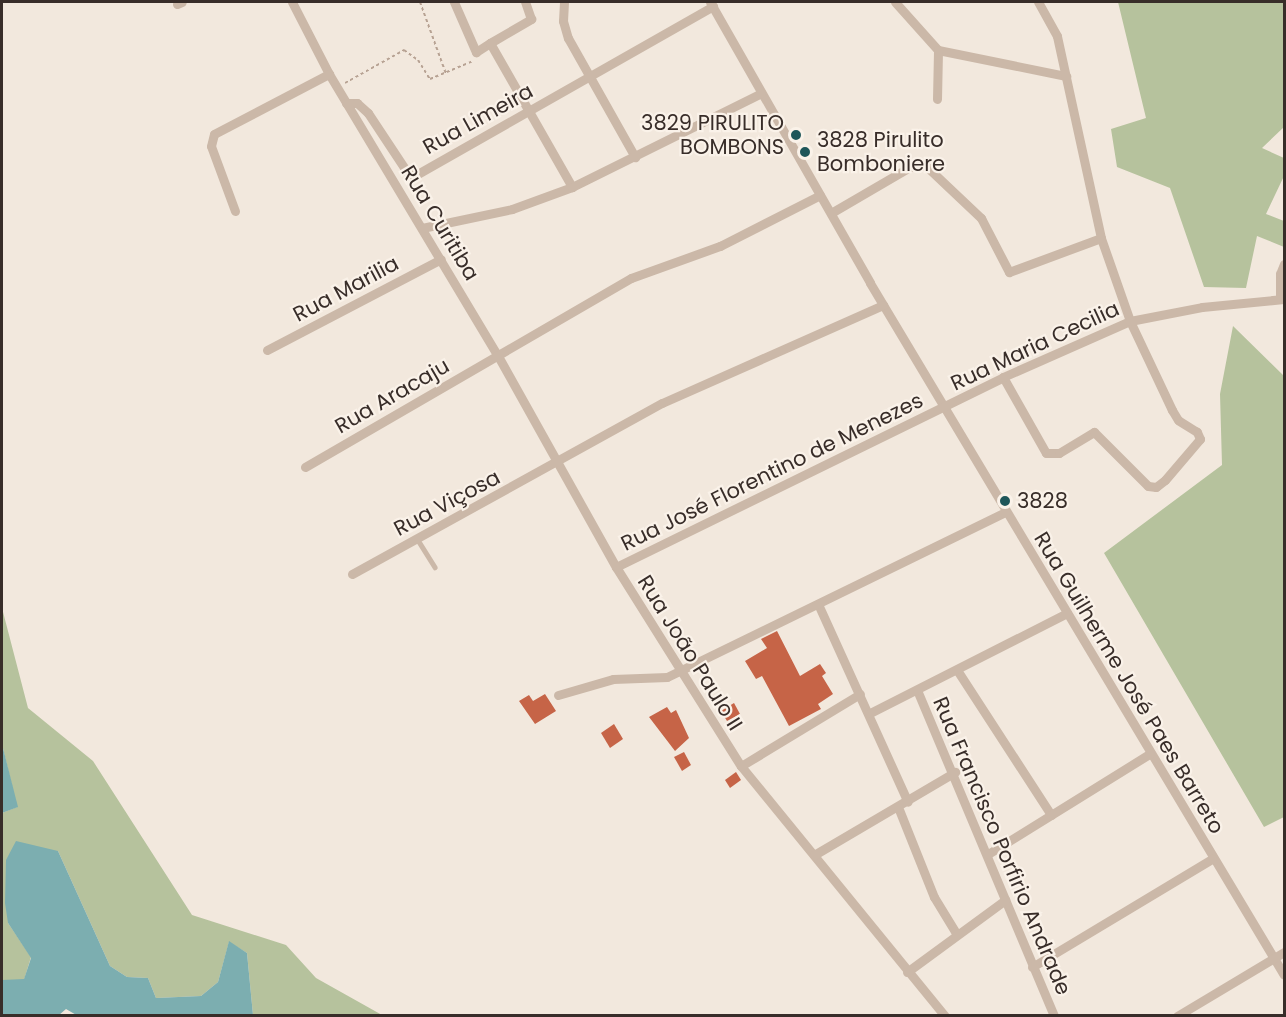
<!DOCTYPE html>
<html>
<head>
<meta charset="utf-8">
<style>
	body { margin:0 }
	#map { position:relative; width:1286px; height:1017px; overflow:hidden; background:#f2e8dd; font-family:Poppins,sans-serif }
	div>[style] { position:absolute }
	.green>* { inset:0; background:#b6c29d }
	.water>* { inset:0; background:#7caeb0 }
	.building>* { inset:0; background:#c66447 }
	.path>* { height:2px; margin-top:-1px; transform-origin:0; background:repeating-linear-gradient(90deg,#b7a293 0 3px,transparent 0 6px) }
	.service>* { height:4.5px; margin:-2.25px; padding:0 2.25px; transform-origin:2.25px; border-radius:2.25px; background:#cbb8a8 }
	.minor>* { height:9px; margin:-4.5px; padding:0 4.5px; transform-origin:4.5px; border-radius:4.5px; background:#cbb8a8 }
	.dots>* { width:16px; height:16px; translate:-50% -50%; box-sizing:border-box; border:3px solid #faf2e9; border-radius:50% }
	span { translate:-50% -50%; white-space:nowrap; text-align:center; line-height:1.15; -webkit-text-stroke:4.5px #faf2e9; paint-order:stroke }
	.street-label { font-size:21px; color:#382d29 }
	.poi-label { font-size:21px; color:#382d29 }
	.right { translate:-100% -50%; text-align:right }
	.left { translate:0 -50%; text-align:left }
	.frame { position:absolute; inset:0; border:3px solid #382d29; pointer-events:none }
</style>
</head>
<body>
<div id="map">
	<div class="green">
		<i style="clip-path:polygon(1118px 2px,1284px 2px,1284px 127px,1262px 148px,1284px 158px,1284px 176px,1266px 214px,1284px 221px,1284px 247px,1257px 236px,1246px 288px,1204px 287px,1170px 188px,1117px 167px,1111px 129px,1146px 118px)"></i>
		<i style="clip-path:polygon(1233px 326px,1284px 376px,1284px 817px,1264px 827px,1104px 553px,1222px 465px,1220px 394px)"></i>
		<i style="clip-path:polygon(2px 608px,28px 708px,93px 761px,192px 915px,286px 945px,316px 978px,382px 1015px,253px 1015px,247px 953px,229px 942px,218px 982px,201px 996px,156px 998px,148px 978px,127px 977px,110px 966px,58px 851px,8px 923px,31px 957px,24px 980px,2px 980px,2px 813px,17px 807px,2px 744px)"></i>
	</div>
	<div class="water">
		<i style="clip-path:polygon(2px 744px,18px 807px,2px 813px)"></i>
		<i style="clip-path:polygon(16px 841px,58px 851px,110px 966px,127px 977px,148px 978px,156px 998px,201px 996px,218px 982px,229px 941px,247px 953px,253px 1015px,78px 1016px,66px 1009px,59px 1015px,2px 1015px,2px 980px,24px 979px,31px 958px,8px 923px,5px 903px,6px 860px)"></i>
	</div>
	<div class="building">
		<i style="clip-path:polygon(777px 631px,800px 676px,820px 664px,826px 673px,822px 676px,833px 694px,818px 704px,821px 709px,789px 726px,762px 676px,756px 679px,745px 661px,767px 648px,761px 639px)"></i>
		<i style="clip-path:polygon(545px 694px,556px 711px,535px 724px,519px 701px,529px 695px,533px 701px)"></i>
		<i style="clip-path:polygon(734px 703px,740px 714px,727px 721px,721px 711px)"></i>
		<i style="clip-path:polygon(667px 707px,671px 713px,676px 710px,689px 738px,675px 751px,649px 717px)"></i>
		<i style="clip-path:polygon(614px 724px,623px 739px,610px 748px,601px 733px)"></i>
		<i style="clip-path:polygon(684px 752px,691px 765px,682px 771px,674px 757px)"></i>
		<i style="clip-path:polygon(736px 772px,741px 780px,730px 788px,725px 780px)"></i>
	</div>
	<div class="path">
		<i style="left:420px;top:2px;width:77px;rotate:70.1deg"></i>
		<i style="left:345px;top:83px;width:68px;rotate:-29.2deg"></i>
		<i style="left:404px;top:50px;width:17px;rotate:36deg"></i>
		<i style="left:418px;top:60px;width:22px;rotate:58deg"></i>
		<i style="left:430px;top:79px;width:47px;rotate:-22.7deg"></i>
	</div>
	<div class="service">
		<i style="left:418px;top:540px;width:32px;rotate:58deg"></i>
	</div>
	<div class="minor">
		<i style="left:292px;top:2px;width:81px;rotate:62.8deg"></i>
		<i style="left:329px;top:74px;width:329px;rotate:59.1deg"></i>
		<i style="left:498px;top:356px;width:242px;rotate:60.8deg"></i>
		<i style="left:616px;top:567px;width:235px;rotate:57.9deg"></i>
		<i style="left:741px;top:766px;width:323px;rotate:50.8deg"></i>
		<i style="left:454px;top:2px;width:55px;rotate:66.3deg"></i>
		<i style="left:476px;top:52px;width:17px;rotate:-33deg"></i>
		<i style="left:490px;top:43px;width:166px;rotate:60.3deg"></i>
		<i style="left:564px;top:2px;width:19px;rotate:93deg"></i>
		<i style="left:563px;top:21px;width:18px;rotate:74deg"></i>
		<i style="left:568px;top:38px;width:137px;rotate:60.6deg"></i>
		<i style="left:710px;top:2px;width:323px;rotate:60.3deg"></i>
		<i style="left:870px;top:283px;width:806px;rotate:59.11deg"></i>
		<i style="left:895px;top:2px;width:64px;rotate:48.1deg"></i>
		<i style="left:938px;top:50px;width:131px;rotate:11.5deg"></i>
		<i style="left:177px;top:4px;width:5px;rotate:-22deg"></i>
		<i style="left:490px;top:43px;width:48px;rotate:-30.3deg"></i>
		<i style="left:531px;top:19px;width:18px;rotate:-109deg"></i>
		<i style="left:937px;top:99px;width:49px;rotate:-88.8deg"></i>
		<i style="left:346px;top:103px;width:11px"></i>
		<i style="left:357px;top:103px;width:15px;rotate:42deg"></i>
		<i style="left:368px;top:113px;width:71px;rotate:56.5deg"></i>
		<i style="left:407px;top:172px;width:8px;rotate:30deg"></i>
		<i style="left:414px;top:176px;width:344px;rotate:-29.6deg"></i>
		<i style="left:235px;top:211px;width:69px;rotate:-110.3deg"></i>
		<i style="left:211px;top:146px;width:12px;rotate:-76deg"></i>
		<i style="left:214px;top:134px;width:130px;rotate:-27.6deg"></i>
		<i style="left:831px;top:213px;width:91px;rotate:-30.2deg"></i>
		<i style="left:910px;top:167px;width:16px;rotate:-4deg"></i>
		<i style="left:926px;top:166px;width:76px;rotate:43.4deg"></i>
		<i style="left:981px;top:218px;width:61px;rotate:62.6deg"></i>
		<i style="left:1009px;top:272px;width:98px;rotate:-20.3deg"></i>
		<i style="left:422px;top:228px;width:92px;rotate:-11.9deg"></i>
		<i style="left:512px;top:209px;width:64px;rotate:-20.1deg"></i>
		<i style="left:572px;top:187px;width:211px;rotate:-26.4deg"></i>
		<i style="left:1280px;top:299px;width:25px;rotate:-90deg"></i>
		<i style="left:1280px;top:274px;width:11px;rotate:-68deg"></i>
		<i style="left:267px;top:350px;width:196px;rotate:-27.6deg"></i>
		<i style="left:1003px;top:377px;width:87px;rotate:60.5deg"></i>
		<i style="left:1046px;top:453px;width:13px"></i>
		<i style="left:1059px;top:453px;width:41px;rotate:-31deg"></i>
		<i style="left:1094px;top:432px;width:76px;rotate:45deg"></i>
		<i style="left:1148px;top:486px;width:8px;rotate:7deg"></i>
		<i style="left:1156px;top:487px;width:11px;rotate:-38deg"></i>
		<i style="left:1165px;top:480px;width:54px;rotate:-49.5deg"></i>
		<i style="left:1200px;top:439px;width:8px;rotate:-113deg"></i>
		<i style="left:1197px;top:432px;width:22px;rotate:-148deg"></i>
		<i style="left:1178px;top:420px;width:12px;rotate:-121deg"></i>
		<i style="left:1172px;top:410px;width:98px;rotate:-115.3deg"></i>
		<i style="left:1130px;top:321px;width:88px;rotate:-109.3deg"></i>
		<i style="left:1101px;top:238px;width:207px;rotate:-102.3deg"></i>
		<i style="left:1057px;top:36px;width:39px;rotate:-119deg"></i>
		<i style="left:305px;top:467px;width:377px;rotate:-30.1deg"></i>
		<i style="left:631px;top:278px;width:95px;rotate:-19.8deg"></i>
		<i style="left:720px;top:246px;width:112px;rotate:-27deg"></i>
		<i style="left:616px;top:567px;width:431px;rotate:-26.1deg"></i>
		<i style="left:1003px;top:377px;width:139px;rotate:-23.8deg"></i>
		<i style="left:1130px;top:321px;width:73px;rotate:-11deg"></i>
		<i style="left:1202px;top:307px;width:82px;rotate:-5.6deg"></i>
		<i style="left:352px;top:574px;width:354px;rotate:-28.9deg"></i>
		<i style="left:662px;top:403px;width:242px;rotate:-23.9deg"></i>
		<i style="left:818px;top:604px;width:217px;rotate:65.6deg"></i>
		<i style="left:957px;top:670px;width:173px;rotate:57deg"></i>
		<i style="left:917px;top:690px;width:354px;rotate:67.2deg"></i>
		<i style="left:558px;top:695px;width:57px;rotate:-16.2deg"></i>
		<i style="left:613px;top:679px;width:54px;rotate:-2.1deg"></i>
		<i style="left:667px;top:677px;width:377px;rotate:-26deg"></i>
		<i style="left:870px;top:713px;width:221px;rotate:-26.9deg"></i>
		<i style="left:741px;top:766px;width:139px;rotate:-31.2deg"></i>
		<i style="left:898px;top:807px;width:97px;rotate:68.2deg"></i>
		<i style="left:934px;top:897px;width:42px;rotate:58.6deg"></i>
		<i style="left:988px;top:854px;width:190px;rotate:-31.8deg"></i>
		<i style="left:814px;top:855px;width:164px;rotate:-30.5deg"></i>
		<i style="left:1032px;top:967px;width:210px;rotate:-31deg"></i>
		<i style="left:907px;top:972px;width:122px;rotate:-36.3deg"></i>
		<i style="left:1177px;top:1016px;width:125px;rotate:-30.9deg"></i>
	</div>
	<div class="dots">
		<i style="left:796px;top:135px;background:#1e5659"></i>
		<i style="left:805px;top:152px;background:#1e5659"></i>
		<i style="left:1005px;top:501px;background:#1e5659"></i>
	</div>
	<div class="street-label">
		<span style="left:478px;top:119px;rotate:-29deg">Rua Limeira</span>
		<span style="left:440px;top:223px;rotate:59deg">Rua Curitiba</span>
		<span style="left:346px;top:289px;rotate:-28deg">Rua Marilia</span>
		<span style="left:1035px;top:346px;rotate:-25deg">Rua Maria Cecilia</span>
		<span style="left:392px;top:396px;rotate:-30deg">Rua Aracaju</span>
		<span style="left:772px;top:472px;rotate:-26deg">Rua José Florentino de Menezes</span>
		<span style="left:447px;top:503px;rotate:-28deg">Rua Viçosa</span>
		<span style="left:690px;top:653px;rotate:58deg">Rua João Paulo II</span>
		<span style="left:1129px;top:683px;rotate:59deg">Rua Guilherme José Paes Barreto</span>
		<span style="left:1002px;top:846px;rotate:67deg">Rua Francisco Porfirio Andrade</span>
	</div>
	<div class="poi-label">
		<span class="right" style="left:784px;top:135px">3829 PIRULITO<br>BOMBONS</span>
		<span class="left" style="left:817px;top:152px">3828 Pirulito<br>Bomboniere</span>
		<span class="left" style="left:1017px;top:501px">3828</span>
	</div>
	<div class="frame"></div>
</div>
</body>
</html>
